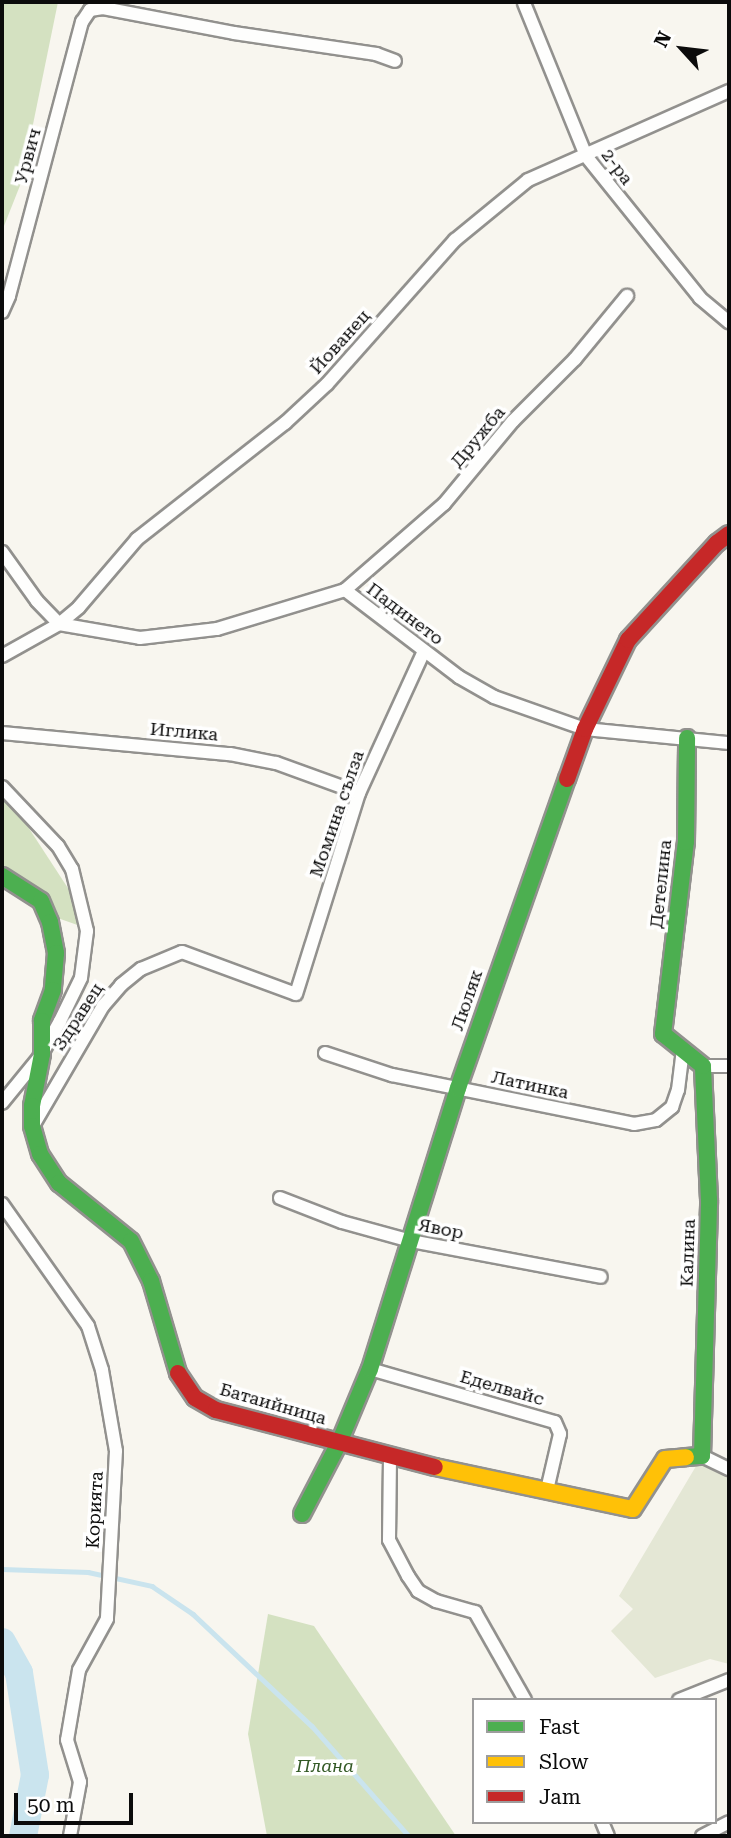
<!DOCTYPE html>
<html>
<head>
<meta charset="utf-8">
<style>
	body { margin:0 }
	#map { position:relative; width:731px; height:1838px; overflow:hidden; background:#f8f6ef; font-family:"Roboto Serif",serif }
	div>[style] { position:absolute }
	.forest>* { inset:0; background:#d4e1c1 }
	.cemetery>* { inset:0; background:#e4e7d5 }
	.stream>* { height:4.5px; margin:-2.25px; padding:0 2.25px; transform-origin:2.25px; border-radius:2.25px; background:#cae4ee }
	.river>* { height:28px; margin:-14px; padding:0 14px; transform-origin:14px; border-radius:14px; background:#cae4ee }
	.roads { filter:drop-shadow(2px 0 #92918e) drop-shadow(-2px 0 #92918e) drop-shadow(0 2px #92918e) drop-shadow(0 -2px #92918e) }
	.street>* { height:12px; margin:-6px; padding:0 6px; transform-origin:6px; border-radius:6px; background:#fefefd }
	.fast>* { height:16px; margin:-8px; padding:0 8px; transform-origin:8px; border-radius:8px; background:#4caf50 }
	.slow>* { height:16px; margin:-8px; padding:0 8px; transform-origin:8px; border-radius:8px; background:#ffc107 }
	.jam>* { height:16px; margin:-8px; padding:0 8px; transform-origin:8px; border-radius:8px; background:#c62828 }
	span { translate:-50% -50%; white-space:nowrap; text-align:center; line-height:1.15; -webkit-text-stroke:7px #fff; paint-order:stroke }
	.street-label { font-size:18px; color:#0b0b0b }
	.park-label { font-size:18px; color:#335925; font-style:italic }
	.frame { position:absolute; inset:0; border:4px solid #0b0b0b; pointer-events:none }
	.legend { position:absolute; left:472px; top:1698px; width:245px; height:126px; box-sizing:border-box; background:#fff; border:2px solid #9d9d9d; margin:0; padding:9px 12px; list-style:none; font-size:21px; color:#0b0b0b }
	.legend li { display:flex; align-items:center; gap:14px; height:35px }
	.legend b { width:35px; border:2px solid #9d9d9d }
	.north { position:absolute; left:647px; top:14px; width:70px; height:70px; -webkit-text-stroke:5px #fff; paint-order:stroke; rotate:297deg; font-size:19px; font-weight:700; line-height:28px; text-align:center; color:#0b0b0b }
	.north::after { content:''; display:block; margin:auto; width:24px; height:32px; background:#0b0b0b; clip-path:polygon(50% 0,100% 100%,50% 72%,0 100%) }
	.scale { position:absolute; left:14px; top:1793px; width:119px; height:32px; box-sizing:border-box; border:4px solid #0b0b0b; border-top:0; padding-left:9px; font-size:21px; line-height:24px; white-space:nowrap; color:#0b0b0b; -webkit-text-stroke:5px #fff; paint-order:stroke }
</style>
</head>
<body>
<div id="map">
	<div class="forest">
		<i style="clip-path:polygon(2px 2px,58px 2px,21px 183px,2px 231px)"></i>
		<i style="clip-path:polygon(2px 787px,77px 902px,83px 927px,52px 916px,2px 871px)"></i>
		<i style="clip-path:polygon(268px 1614px,314px 1626px,456px 1836px,267px 1836px,248px 1734px)"></i>
	</div>
	<div class="cemetery">
		<i style="clip-path:polygon(702px 1456px,729px 1469px,729px 1664px,710px 1659px,655px 1678px,611px 1631px,633px 1609px,619px 1596px)"></i>
	</div>
	<div class="stream">
		<i style="left:2px;top:1569px;width:86px;rotate:2deg"></i>
		<i style="left:88px;top:1572px;width:66px;rotate:12.3deg"></i>
		<i style="left:152px;top:1586px;width:50px;rotate:34.3deg"></i>
		<i style="left:193px;top:1614px;width:163px;rotate:43.3deg"></i>
		<i style="left:312px;top:1726px;width:147px;rotate:48.6deg"></i>
	</div>
	<div class="river">
		<i style="left:2px;top:1642px;width:35px;rotate:61deg"></i>
		<i style="left:19px;top:1673px;width:103px;rotate:81.1deg"></i>
		<i style="left:35px;top:1775px;width:62px;rotate:101.1deg"></i>
	</div>
	<div class="roads">
		<div class="street">
			<i style="left:524px;top:3px;width:165px;rotate:67.9deg"></i>
			<i style="left:586px;top:156px;width:182px;rotate:51.2deg"></i>
			<i style="left:700px;top:298px;width:38px;rotate:40deg"></i>
			<i style="left:2px;top:312px;width:17px;rotate:-66deg"></i>
			<i style="left:9px;top:296px;width:284px;rotate:-75.1deg"></i>
			<i style="left:82px;top:22px;width:14px;rotate:-56deg"></i>
			<i style="left:90px;top:10px;width:13px;rotate:-9deg"></i>
			<i style="left:103px;top:8px;width:133px;rotate:10.8deg"></i>
			<i style="left:234px;top:33px;width:144px;rotate:8.4deg"></i>
			<i style="left:376px;top:54px;width:20px;rotate:20deg"></i>
			<i style="left:2px;top:552px;width:60px;rotate:54.5deg"></i>
			<i style="left:37px;top:601px;width:32px;rotate:46deg"></i>
			<i style="left:59px;top:624px;width:82px;rotate:9.8deg"></i>
			<i style="left:140px;top:638px;width:78px;rotate:-6.7deg"></i>
			<i style="left:217px;top:629px;width:134px;rotate:-16.9deg"></i>
			<i style="left:345px;top:590px;width:143px;rotate:37.3deg"></i>
			<i style="left:459px;top:677px;width:40px;rotate:29.7deg"></i>
			<i style="left:494px;top:697px;width:96px;rotate:19.4deg"></i>
			<i style="left:585px;top:729px;width:145px;rotate:5.6deg"></i>
			<i style="left:345px;top:590px;width:131px;rotate:-41deg"></i>
			<i style="left:444px;top:504px;width:108px;rotate:-50.3deg"></i>
			<i style="left:513px;top:421px;width:88px;rotate:-45deg"></i>
			<i style="left:575px;top:359px;width:82px;rotate:-50.5deg"></i>
			<i style="left:2px;top:656px;width:65px;rotate:-29.3deg"></i>
			<i style="left:59px;top:624px;width:26px;rotate:-40deg"></i>
			<i style="left:79px;top:607px;width:89px;rotate:-49.5deg"></i>
			<i style="left:137px;top:539px;width:188px;rotate:-38.1deg"></i>
			<i style="left:285px;top:423px;width:57px;rotate:-42.9deg"></i>
			<i style="left:327px;top:384px;width:193px;rotate:-48.4deg"></i>
			<i style="left:455px;top:240px;width:94px;rotate:-39.4deg"></i>
			<i style="left:528px;top:180px;width:220px;rotate:-23.9deg"></i>
			<i style="left:2px;top:733px;width:229px;rotate:5.3deg"></i>
			<i style="left:230px;top:754px;width:47px;rotate:11.1deg"></i>
			<i style="left:276px;top:763px;width:88px;rotate:19.9deg"></i>
			<i style="left:2px;top:787px;width:81px;rotate:46.5deg"></i>
			<i style="left:58px;top:846px;width:27px;rotate:59deg"></i>
			<i style="left:72px;top:869px;width:64px;rotate:76.4deg"></i>
			<i style="left:87px;top:931px;width:47px;rotate:97.3deg"></i>
			<i style="left:81px;top:978px;width:48px;rotate:116deg"></i>
			<i style="left:60px;top:1021px;width:38px;rotate:119deg"></i>
			<i style="left:42px;top:1054px;width:63px;rotate:129.2deg"></i>
			<i style="left:325px;top:1053px;width:71px;rotate:18.2deg"></i>
			<i style="left:392px;top:1075px;width:247px;rotate:11.4deg"></i>
			<i style="left:634px;top:1124px;width:22px;rotate:-10deg"></i>
			<i style="left:656px;top:1120px;width:21px;rotate:-39deg"></i>
			<i style="left:672px;top:1107px;width:18px;rotate:-71deg"></i>
			<i style="left:678px;top:1090px;width:38px;rotate:-83deg"></i>
			<i style="left:703px;top:1066px;width:26px"></i>
			<i style="left:34px;top:1124px;width:137px;rotate:-59.7deg"></i>
			<i style="left:103px;top:1006px;width:28px;rotate:-49deg"></i>
			<i style="left:121px;top:985px;width:26px;rotate:-39deg"></i>
			<i style="left:141px;top:969px;width:44px;rotate:-22.5deg"></i>
			<i style="left:182px;top:952px;width:121px;rotate:20.2deg"></i>
			<i style="left:296px;top:994px;width:211px;rotate:-72.6deg"></i>
			<i style="left:359px;top:793px;width:156px;rotate:-65.4deg"></i>
			<i style="left:280px;top:1198px;width:66px;rotate:21.2deg"></i>
			<i style="left:342px;top:1222px;width:72px;rotate:15.4deg"></i>
			<i style="left:411px;top:1241px;width:193px;rotate:10.7deg"></i>
			<i style="left:2px;top:1204px;width:149px;rotate:54.8deg"></i>
			<i style="left:88px;top:1326px;width:46px;rotate:72.3deg"></i>
			<i style="left:102px;top:1370px;width:82px;rotate:80.2deg"></i>
			<i style="left:116px;top:1451px;width:168px;rotate:93.1deg"></i>
			<i style="left:107px;top:1619px;width:58px;rotate:118.8deg"></i>
			<i style="left:79px;top:1670px;width:71px;rotate:99.7deg"></i>
			<i style="left:67px;top:1740px;width:44px;rotate:72.8deg"></i>
			<i style="left:80px;top:1782px;width:55px;rotate:100.5deg"></i>
			<i style="left:370px;top:1369px;width:192px;rotate:16deg"></i>
			<i style="left:555px;top:1422px;width:13px;rotate:67deg"></i>
			<i style="left:560px;top:1434px;width:57px;rotate:103.1deg"></i>
			<i style="left:702px;top:1456px;width:30px;rotate:26deg"></i>
			<i style="left:390px;top:1458px;width:82px;rotate:90.7deg"></i>
			<i style="left:389px;top:1540px;width:41px;rotate:62.2deg"></i>
			<i style="left:408px;top:1576px;width:18px;rotate:56deg"></i>
			<i style="left:418px;top:1591px;width:21px;rotate:29deg"></i>
			<i style="left:436px;top:1601px;width:41px;rotate:15.8deg"></i>
			<i style="left:475px;top:1612px;width:101px;rotate:60.4deg"></i>
			<i style="left:679px;top:1700px;width:54px;rotate:-21.8deg"></i>
			<i style="left:602px;top:1822px;width:15px;rotate:67deg"></i>
			<i style="left:702px;top:1836px;width:30px;rotate:-27deg"></i>
		</div>
		<div class="fast">
			<i style="left:2px;top:876px;width:46px;rotate:32.7deg"></i>
			<i style="left:41px;top:901px;width:23px;rotate:67deg"></i>
			<i style="left:50px;top:922px;width:32px;rotate:79deg"></i>
			<i style="left:56px;top:953px;width:37px;rotate:95deg"></i>
			<i style="left:53px;top:990px;width:33px;rotate:110deg"></i>
			<i style="left:42px;top:1021px;width:33px;rotate:90deg"></i>
			<i style="left:42px;top:1054px;width:53px;rotate:100.9deg"></i>
			<i style="left:32px;top:1106px;width:20px;rotate:90deg"></i>
			<i style="left:32px;top:1126px;width:29px;rotate:74deg"></i>
			<i style="left:40px;top:1154px;width:35px;rotate:57deg"></i>
			<i style="left:59px;top:1183px;width:92px;rotate:38.9deg"></i>
			<i style="left:131px;top:1241px;width:45px;rotate:63.4deg"></i>
			<i style="left:151px;top:1281px;width:96px;rotate:73.6deg"></i>
			<i style="left:686px;top:1457px;width:16px;rotate:-4deg"></i>
			<i style="left:702px;top:1456px;width:256px;rotate:-88.4deg"></i>
			<i style="left:709px;top:1200px;width:134px;rotate:-92.6deg"></i>
			<i style="left:703px;top:1066px;width:51px;rotate:-141.3deg"></i>
			<i style="left:663px;top:1034px;width:193px;rotate:-83.2deg"></i>
			<i style="left:686px;top:842px;width:104px;rotate:-89.4deg"></i>
			<i style="left:302px;top:1514px;width:80px;rotate:-62.5deg"></i>
			<i style="left:339px;top:1443px;width:80px;rotate:-67.3deg"></i>
			<i style="left:370px;top:1369px;width:294px;rotate:-72.6deg"></i>
			<i style="left:458px;top:1088px;width:328px;rotate:-70.6deg"></i>
		</div>
		<div class="slow">
			<i style="left:435px;top:1467px;width:202px;rotate:12deg"></i>
			<i style="left:633px;top:1509px;width:59px;rotate:-57.4deg"></i>
			<i style="left:665px;top:1459px;width:21px;rotate:-5deg"></i>
		</div>
		<div class="jam">
			<i style="left:567px;top:779px;width:53px;rotate:-70.2deg"></i>
			<i style="left:585px;top:729px;width:99px;rotate:-64.2deg"></i>
			<i style="left:628px;top:640px;width:132px;rotate:-47.5deg"></i>
			<i style="left:717px;top:543px;width:15px;rotate:-37deg"></i>
			<i style="left:178px;top:1373px;width:30px;rotate:56deg"></i>
			<i style="left:195px;top:1398px;width:24px;rotate:30deg"></i>
			<i style="left:216px;top:1410px;width:226px;rotate:14.6deg"></i>
		</div>
	</div>
	<div class="street-label">
		<span style="left:28px;top:156px;rotate:-75deg">Урвич</span>
		<span style="left:617px;top:167px;rotate:53deg">2-ра</span>
		<span style="left:340px;top:342px;rotate:-48deg">Йованец</span>
		<span style="left:478px;top:437px;rotate:-50deg">Дружба</span>
		<span style="left:405px;top:614px;rotate:37deg">Падинето</span>
		<span style="left:184px;top:732px;rotate:5deg">Иглика</span>
		<span style="left:337px;top:814px;rotate:-71deg">Момина сълза</span>
		<span style="left:661px;top:884px;rotate:-84deg">Детелина</span>
		<span style="left:467px;top:1000px;rotate:-71deg">Люляк</span>
		<span style="left:78px;top:1017px;rotate:-57deg">Здравец</span>
		<span style="left:530px;top:1085px;rotate:12deg">Латинка</span>
		<span style="left:441px;top:1229px;rotate:11deg">Явор</span>
		<span style="left:688px;top:1253px;rotate:-88deg">Калина</span>
		<span style="left:502px;top:1388px;rotate:16deg">Еделвайс</span>
		<span style="left:273px;top:1404px;rotate:16deg">Батаийница</span>
		<span style="left:95px;top:1510px;rotate:-87deg">Корията</span>
	</div>
	<div class="park-label">
		<span style="left:325px;top:1766px">Плана</span>
	</div>
	<div class="frame"></div>
	<ul class="legend">
	<li><b style="height:9px;background:#4caf50"></b>Fast</li>
	<li><b style="height:9px;background:#ffc107"></b>Slow</li>
	<li><b style="height:9px;background:#c62828"></b>Jam</li>
	</ul>
	<div class="north">N</div>
	<div class="scale">50 m</div>
</div>
</body>
</html>
